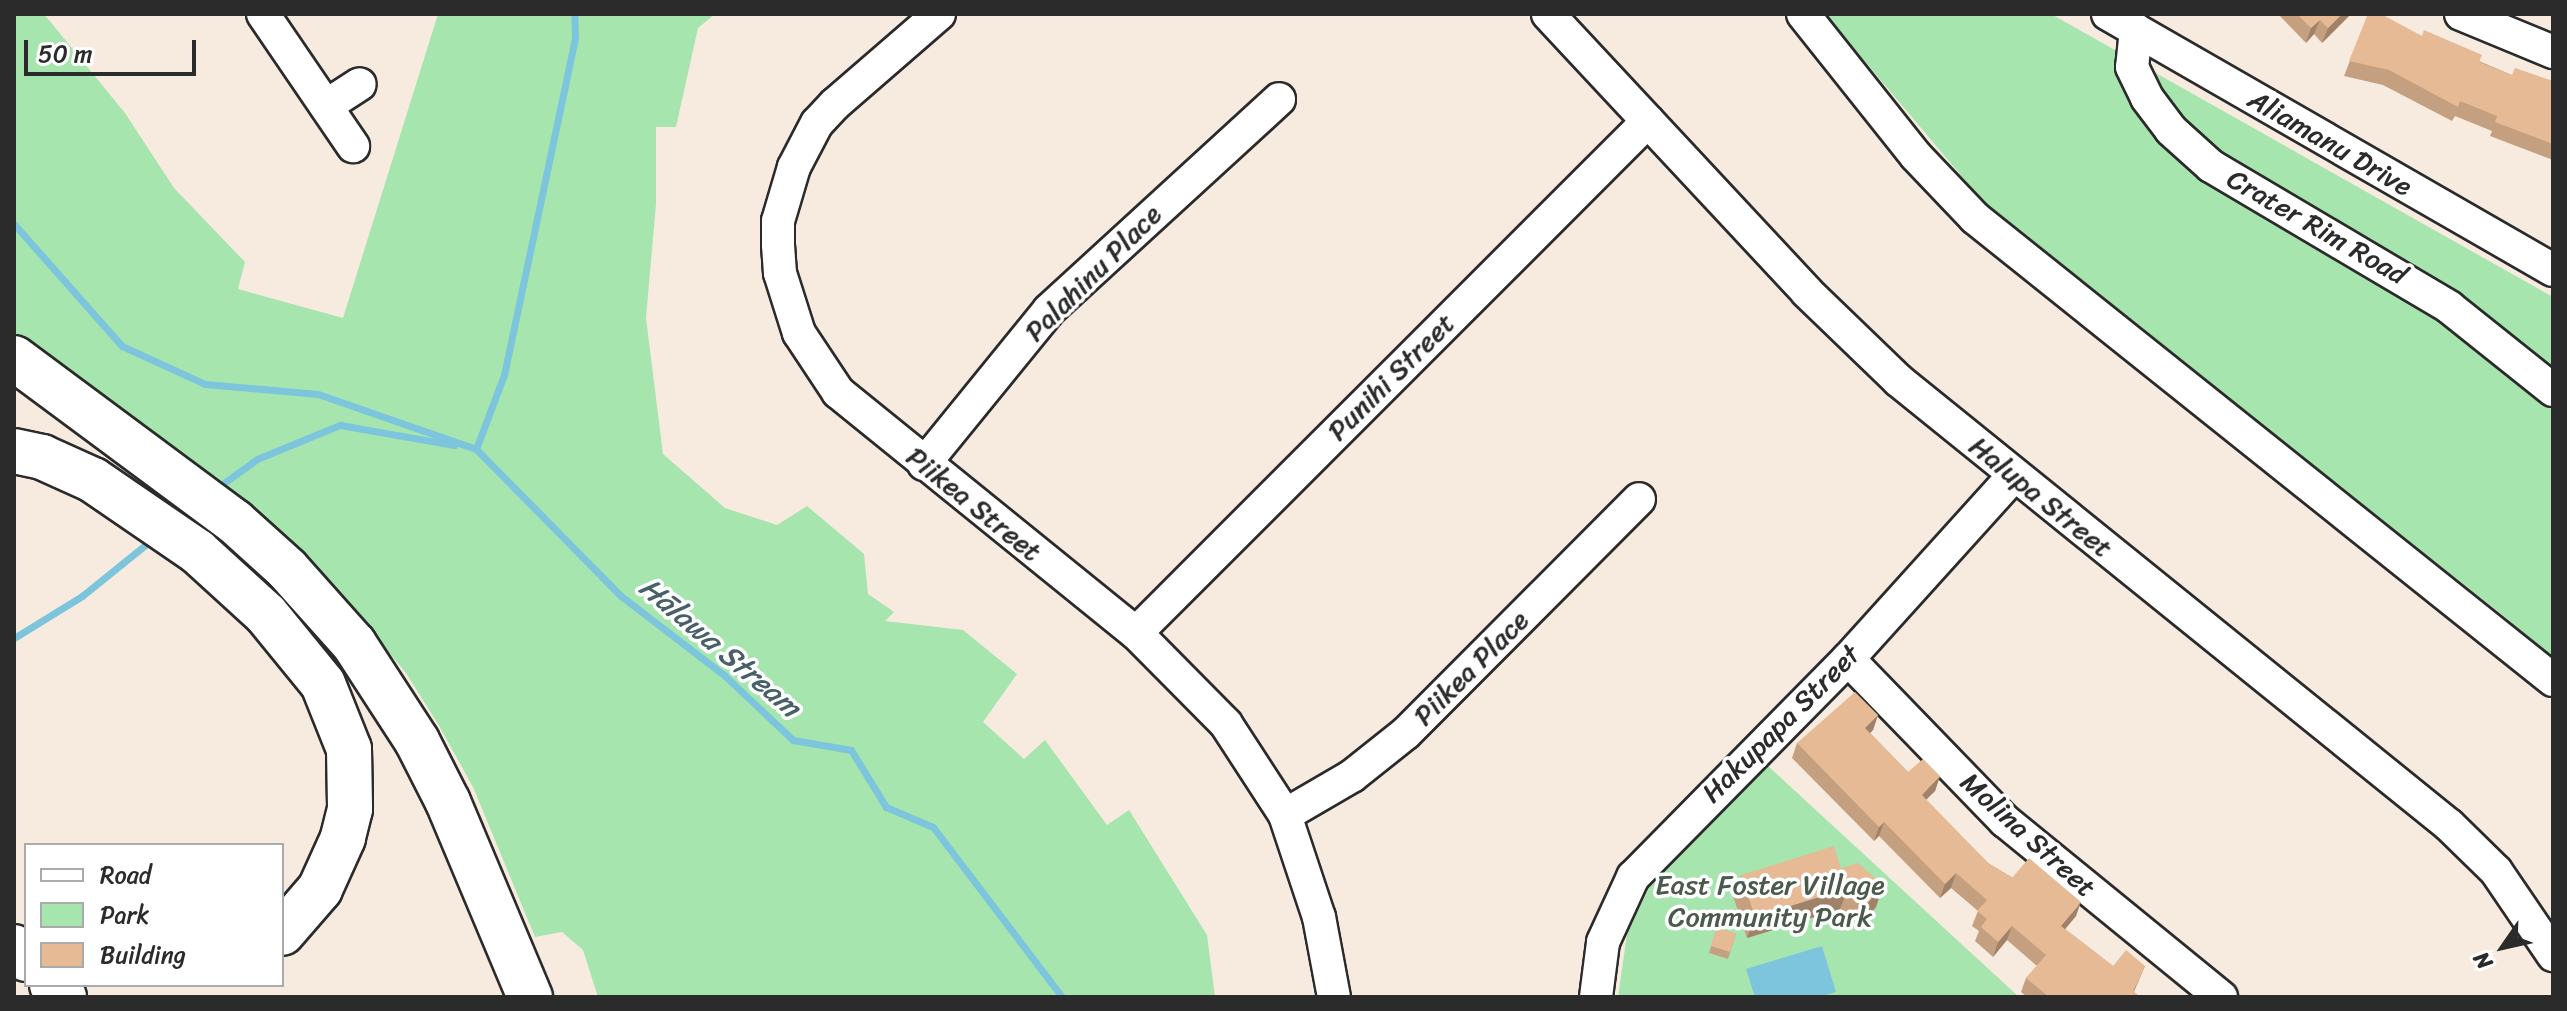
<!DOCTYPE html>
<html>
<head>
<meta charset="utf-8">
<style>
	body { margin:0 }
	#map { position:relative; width:2567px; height:1011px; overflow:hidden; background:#f7eadf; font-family:Sriracha,sans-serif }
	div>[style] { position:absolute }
	.green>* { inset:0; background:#a6e6ae }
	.water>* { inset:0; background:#7dc5dd }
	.stream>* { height:7px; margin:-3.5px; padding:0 3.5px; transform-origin:3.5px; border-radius:3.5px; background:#7dc5dd }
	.roads { filter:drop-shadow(2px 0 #2b2b2b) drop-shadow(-2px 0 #2b2b2b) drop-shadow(0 2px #2b2b2b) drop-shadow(0 -2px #2b2b2b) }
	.minor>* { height:32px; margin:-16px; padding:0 16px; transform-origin:16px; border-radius:16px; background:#fff }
	.highway>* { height:44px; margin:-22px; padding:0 22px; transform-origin:22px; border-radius:22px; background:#fff }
	.wall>* { inset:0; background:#c5a080 }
	.shaded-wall>* { inset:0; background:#a08268 }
	.building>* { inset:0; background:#e5ba95 }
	span { translate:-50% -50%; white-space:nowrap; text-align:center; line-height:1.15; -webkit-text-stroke:7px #fff; paint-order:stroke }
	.street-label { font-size:28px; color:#2b2b2b }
	.park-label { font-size:28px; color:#4a5a4c }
	.water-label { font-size:30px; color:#486169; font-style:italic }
	.frame { position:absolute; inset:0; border:16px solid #2b2b2b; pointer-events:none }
	.legend { position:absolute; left:24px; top:843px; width:260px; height:144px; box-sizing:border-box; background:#fff; border:2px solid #aaa; margin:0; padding:10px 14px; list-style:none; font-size:24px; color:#2b2b2b }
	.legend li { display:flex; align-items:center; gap:16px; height:40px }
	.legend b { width:40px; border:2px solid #aaa }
	.north { position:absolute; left:2463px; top:907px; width:80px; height:80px; -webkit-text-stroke:6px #fff; paint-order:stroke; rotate:236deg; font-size:22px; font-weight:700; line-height:32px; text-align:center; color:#2b2b2b }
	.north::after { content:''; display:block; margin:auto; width:28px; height:36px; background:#2b2b2b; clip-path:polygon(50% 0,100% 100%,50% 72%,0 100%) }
	.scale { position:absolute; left:24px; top:40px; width:172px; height:36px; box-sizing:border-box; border:4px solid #2b2b2b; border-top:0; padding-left:10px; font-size:24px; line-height:28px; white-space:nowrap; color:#2b2b2b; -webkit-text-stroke:6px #fff; paint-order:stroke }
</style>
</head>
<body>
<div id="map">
	<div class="green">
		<i style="clip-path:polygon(14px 14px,44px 14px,125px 113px,174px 188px,245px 262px,238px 289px,343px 318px,438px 14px,715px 14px,698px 28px,676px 127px,656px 127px,656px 204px,646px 318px,663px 454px,725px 508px,777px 525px,807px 506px,864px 554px,868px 594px,894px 612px,885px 621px,963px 630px,1017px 674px,983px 722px,1024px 759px,1045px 740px,1107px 825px,1129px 810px,1207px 935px,1215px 997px,598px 997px,583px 950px,562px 932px,535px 937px,473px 787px,438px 724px,406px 673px,337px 590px,273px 525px,176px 448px,14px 334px)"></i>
		<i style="clip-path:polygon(1825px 14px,2051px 14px,2553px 297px,2553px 661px,2505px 617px,1991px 211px)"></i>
		<i style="clip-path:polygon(1768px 766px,2019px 997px,1618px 997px,1627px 934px,1649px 888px)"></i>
	</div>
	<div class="water">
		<i style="clip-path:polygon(1822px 946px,1836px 992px,1818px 997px,1755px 997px,1746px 969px)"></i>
	</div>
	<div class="stream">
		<i style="left:14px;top:224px;width:163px;rotate:48.5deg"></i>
		<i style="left:122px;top:346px;width:91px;rotate:24.6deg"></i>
		<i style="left:205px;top:384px;width:113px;rotate:5.1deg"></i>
		<i style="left:318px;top:394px;width:167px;rotate:19.2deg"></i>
		<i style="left:476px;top:449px;width:206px;rotate:45.4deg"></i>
		<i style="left:621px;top:596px;width:130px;rotate:37.5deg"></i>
		<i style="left:724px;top:675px;width:95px;rotate:43.3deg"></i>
		<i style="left:793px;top:740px;width:59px;rotate:9.8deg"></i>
		<i style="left:851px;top:750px;width:67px;rotate:58.4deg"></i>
		<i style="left:886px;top:807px;width:51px;rotate:23.1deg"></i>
		<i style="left:933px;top:827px;width:213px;rotate:52.8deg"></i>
		<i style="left:476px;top:449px;width:79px;rotate:-69.3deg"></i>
		<i style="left:504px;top:375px;width:345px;rotate:-78.1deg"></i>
		<i style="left:575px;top:37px;width:23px;rotate:-92deg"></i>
		<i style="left:217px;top:488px;width:49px;rotate:-35.9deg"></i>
		<i style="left:257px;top:459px;width:90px;rotate:-22.3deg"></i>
		<i style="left:340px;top:425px;width:116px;rotate:10deg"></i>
		<i style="left:14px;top:638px;width:80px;rotate:-31.7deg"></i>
		<i style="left:82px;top:596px;width:92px;rotate:-38.9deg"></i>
	</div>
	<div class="roads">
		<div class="minor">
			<i style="left:263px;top:14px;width:160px;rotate:55.7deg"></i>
			<i style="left:939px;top:14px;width:138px;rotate:139.1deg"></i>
			<i style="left:835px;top:104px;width:26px;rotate:133deg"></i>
			<i style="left:817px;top:123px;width:50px;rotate:117.6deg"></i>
			<i style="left:794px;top:167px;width:56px;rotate:106.5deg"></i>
			<i style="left:778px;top:221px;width:24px;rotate:90deg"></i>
			<i style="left:778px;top:245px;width:28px;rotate:86deg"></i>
			<i style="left:780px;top:273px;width:63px;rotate:72.4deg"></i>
			<i style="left:799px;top:333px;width:71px;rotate:56.5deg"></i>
			<i style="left:838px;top:392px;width:383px;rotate:39deg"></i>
			<i style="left:1136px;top:633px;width:128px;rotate:45.3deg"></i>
			<i style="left:1226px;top:724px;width:108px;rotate:57deg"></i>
			<i style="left:1285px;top:815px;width:108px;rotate:71.6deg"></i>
			<i style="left:1319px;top:917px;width:81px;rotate:79.4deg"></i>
			<i style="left:1548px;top:14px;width:380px;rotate:47deg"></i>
			<i style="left:1807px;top:292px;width:127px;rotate:44deg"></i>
			<i style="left:1898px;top:380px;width:708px;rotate:38.93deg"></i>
			<i style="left:2449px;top:825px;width:66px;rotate:44.4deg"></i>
			<i style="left:2496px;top:871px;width:102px;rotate:55.8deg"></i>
			<i style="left:1803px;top:14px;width:181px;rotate:51.5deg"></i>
			<i style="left:1916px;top:156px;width:86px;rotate:46.4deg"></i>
			<i style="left:1975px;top:218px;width:740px;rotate:38.64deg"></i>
			<i style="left:2108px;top:14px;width:513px;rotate:29.91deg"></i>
			<i style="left:2461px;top:14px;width:100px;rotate:22.4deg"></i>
			<i style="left:2136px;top:30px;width:37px;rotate:96deg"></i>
			<i style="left:2132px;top:67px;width:34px;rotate:64deg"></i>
			<i style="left:2147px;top:98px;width:40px;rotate:53deg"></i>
			<i style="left:2171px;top:130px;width:54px;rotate:42deg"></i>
			<i style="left:2211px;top:166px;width:277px;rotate:30.6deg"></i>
			<i style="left:2449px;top:307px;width:133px;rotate:38.6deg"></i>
			<i style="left:326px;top:106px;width:40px;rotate:-32.9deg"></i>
			<i style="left:924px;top:464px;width:198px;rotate:-50.9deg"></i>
			<i style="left:1049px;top:310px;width:312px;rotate:-42.5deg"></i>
			<i style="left:1136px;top:633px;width:724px;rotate:-45deg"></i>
			<i style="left:1848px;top:659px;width:226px;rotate:45.9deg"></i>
			<i style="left:2005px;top:821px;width:279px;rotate:39.2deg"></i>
			<i style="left:1285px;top:815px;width:78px;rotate:-30.2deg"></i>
			<i style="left:1352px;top:776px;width:69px;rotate:-38.5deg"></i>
			<i style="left:1406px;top:733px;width:330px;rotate:-45.1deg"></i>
			<i style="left:1596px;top:997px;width:55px;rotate:-82.7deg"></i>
			<i style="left:1603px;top:942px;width:72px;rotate:-65.2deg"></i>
			<i style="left:1633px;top:877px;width:306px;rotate:-45.4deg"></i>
			<i style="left:1848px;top:659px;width:248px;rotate:-47.9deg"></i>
		</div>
		<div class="highway">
			<i style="left:14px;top:358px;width:275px;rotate:36.6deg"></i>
			<i style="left:235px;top:522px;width:70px;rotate:42.1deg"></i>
			<i style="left:287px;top:569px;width:101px;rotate:48.2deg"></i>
			<i style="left:354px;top:644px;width:116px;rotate:57deg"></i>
			<i style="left:417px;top:741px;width:68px;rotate:63.1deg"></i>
			<i style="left:448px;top:802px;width:212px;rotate:67.2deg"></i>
			<i style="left:14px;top:451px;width:29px;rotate:12deg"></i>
			<i style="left:42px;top:457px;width:56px;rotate:24.3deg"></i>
			<i style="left:93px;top:480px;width:127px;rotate:34.4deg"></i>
			<i style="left:198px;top:552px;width:92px;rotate:42.4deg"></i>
			<i style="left:266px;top:614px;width:90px;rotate:50.8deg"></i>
			<i style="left:323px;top:684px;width:70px;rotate:68.2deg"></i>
			<i style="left:349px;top:749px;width:60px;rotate:89deg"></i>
			<i style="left:350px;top:809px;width:30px;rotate:104deg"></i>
			<i style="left:343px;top:838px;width:56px;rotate:114.3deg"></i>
			<i style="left:320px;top:889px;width:58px;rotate:130.8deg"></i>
			<i style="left:14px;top:947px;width:17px;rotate:45deg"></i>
			<i style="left:52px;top:985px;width:17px;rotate:45deg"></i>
		</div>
	</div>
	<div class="wall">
		<i style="clip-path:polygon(2278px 14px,2350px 14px,2349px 16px,2322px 43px,2314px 34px,2306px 43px)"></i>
		<i style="clip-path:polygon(2368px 14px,2512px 75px,2553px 81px,2553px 160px,2490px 136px,2492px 131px,2455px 116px,2452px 121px,2383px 85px,2344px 76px)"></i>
		<i style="clip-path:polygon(1878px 715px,1873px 730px,1870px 733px,1908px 772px,1940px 776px,1935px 791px,1926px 800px,1988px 863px,2076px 916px,2065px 929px,2113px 966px,2145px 966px,2134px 992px,2140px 997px,2027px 997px,2021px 992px,2026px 978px,2037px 966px,2007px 940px,1993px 957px,1975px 941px,1979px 931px,1972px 926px,1978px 911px,1951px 888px,1940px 898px,1879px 836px,1874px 841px,1792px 758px,1797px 743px)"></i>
		<i style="clip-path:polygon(1841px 868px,1883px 885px,1876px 907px,1859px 925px,1840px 909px,1747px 938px,1733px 896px,1741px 875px)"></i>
		<i style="clip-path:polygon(1717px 927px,1736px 934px,1728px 959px,1709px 953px)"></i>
	</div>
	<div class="shaded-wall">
		<i style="clip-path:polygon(2342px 14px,2350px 14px,2349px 16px,2322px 43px,2328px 28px)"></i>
		<i style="clip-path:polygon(2320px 20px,2314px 34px,2306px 43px,2311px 28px)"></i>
		<i style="clip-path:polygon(1878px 715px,1873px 730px,1860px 743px,1865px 728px)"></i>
		<i style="clip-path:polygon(1940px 776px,1935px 791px,1916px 809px,1922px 795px)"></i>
		<i style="clip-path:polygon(1884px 822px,1879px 836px,1874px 841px,1879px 827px)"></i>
		<i style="clip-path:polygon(1956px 873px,1951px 888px,1940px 898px,1945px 884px)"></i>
		<i style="clip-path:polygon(1883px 885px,1876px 907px,1859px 925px,1867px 904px)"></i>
		<i style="clip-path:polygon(1848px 888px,1840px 909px,1747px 938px,1755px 917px)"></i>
		<i style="clip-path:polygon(2081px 902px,2076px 916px,2056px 940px,2061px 926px)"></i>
		<i style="clip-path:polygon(2012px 926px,2007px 940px,1993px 957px,1998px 942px)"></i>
	</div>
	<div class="building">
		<i style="clip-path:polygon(2297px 14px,2342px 14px,2328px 28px,2320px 20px,2311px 28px)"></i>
		<i style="clip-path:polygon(2368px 14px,2381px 14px,2422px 36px,2424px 30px,2482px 55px,2479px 62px,2512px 75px,2515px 68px,2553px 81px,2553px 144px,2495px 122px,2497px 116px,2460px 101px,2458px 107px,2389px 70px,2349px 61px)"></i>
		<i style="clip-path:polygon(1855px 692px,1878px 715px,1865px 728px,1908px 772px,1923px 759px,1940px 776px,1922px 795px,1988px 863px,2012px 878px,2029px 858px,2081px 902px,2061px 926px,2113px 966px,2126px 950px,2145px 966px,2133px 991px,2140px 997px,2049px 997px,2026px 978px,2046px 955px,2012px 926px,1998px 942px,1981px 927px,1987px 919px,1977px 911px,1987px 900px,1956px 873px,1945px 884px,1884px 822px,1879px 827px,1797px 743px)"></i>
		<i style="clip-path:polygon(1834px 846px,1841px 868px,1858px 863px,1883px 885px,1867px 904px,1848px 888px,1755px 917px,1741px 875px)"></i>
		<i style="clip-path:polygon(1717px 927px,1736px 934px,1730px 952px,1711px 946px)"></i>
	</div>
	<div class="street-label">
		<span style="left:2330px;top:143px;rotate:30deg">Aliamanu Drive</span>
		<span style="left:2317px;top:227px;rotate:30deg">Crater Rim Road</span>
		<span style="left:1093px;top:273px;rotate:-45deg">Palahinu Place</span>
		<span style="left:1391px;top:377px;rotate:-45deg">Punihi Street</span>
		<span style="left:2041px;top:497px;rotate:39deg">Halupa Street</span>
		<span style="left:974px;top:504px;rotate:39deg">Piikea Street</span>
		<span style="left:1471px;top:668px;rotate:-45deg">Piikea Place</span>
		<span style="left:1781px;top:724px;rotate:-45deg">Hakupapa Street</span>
		<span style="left:2028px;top:835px;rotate:42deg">Molina Street</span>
	</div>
	<div class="park-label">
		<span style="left:1770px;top:901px">East Foster Village<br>Community Park</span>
	</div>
	<div class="water-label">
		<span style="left:720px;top:647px;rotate:40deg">Hālawa Stream</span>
	</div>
	<div class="frame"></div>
	<ul class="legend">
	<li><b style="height:10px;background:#fff"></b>Road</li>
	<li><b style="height:22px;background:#a6e6ae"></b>Park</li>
	<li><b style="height:22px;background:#e5ba95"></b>Building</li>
	</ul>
	<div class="north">N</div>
	<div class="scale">50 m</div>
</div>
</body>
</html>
